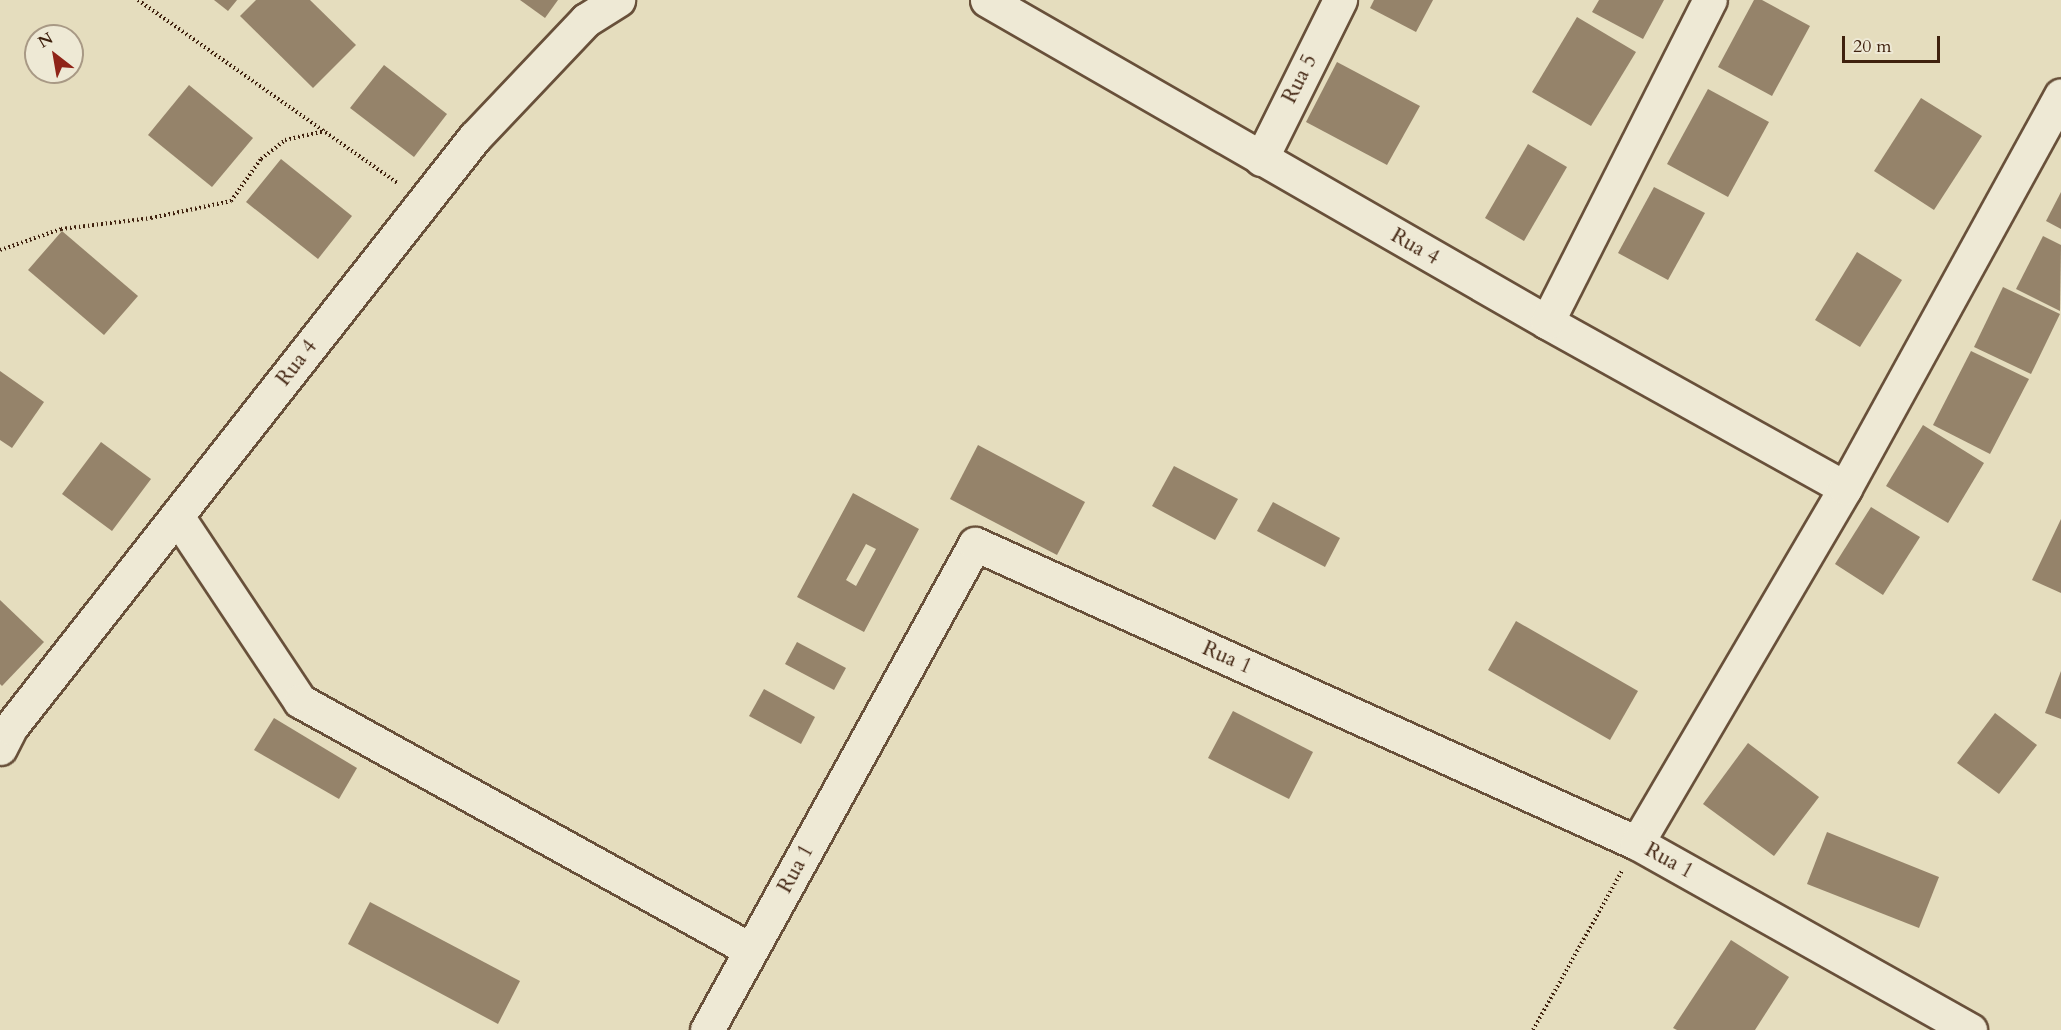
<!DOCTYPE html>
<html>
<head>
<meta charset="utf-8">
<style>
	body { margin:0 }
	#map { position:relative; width:2061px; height:1030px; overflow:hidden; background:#e5ddbe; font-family:Cardo,serif }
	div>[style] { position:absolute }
	.building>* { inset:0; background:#95836a }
	.path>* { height:4px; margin-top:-2px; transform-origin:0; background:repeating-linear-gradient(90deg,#3f210e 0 1.5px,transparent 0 4.5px) }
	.roads { filter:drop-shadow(2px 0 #68503a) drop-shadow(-2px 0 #68503a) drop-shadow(0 2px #68503a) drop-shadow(0 -2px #68503a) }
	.street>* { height:33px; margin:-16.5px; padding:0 16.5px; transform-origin:16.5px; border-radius:16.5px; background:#eee9d5 }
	span { translate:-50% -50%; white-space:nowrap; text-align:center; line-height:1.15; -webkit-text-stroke:5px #eee9d5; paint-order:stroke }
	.street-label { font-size:21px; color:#3f210e }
	.north { position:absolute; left:24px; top:24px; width:60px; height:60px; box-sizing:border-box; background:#eee9d5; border:2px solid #a89985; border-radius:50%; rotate:329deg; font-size:16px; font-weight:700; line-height:24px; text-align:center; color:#3f210e }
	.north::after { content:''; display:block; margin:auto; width:21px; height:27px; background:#8f2418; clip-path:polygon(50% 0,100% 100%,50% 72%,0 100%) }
	.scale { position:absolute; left:1842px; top:36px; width:98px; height:27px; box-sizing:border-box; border:3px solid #3f210e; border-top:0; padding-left:8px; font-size:18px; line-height:21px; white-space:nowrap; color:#3f210e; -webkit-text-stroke:4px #eee9d5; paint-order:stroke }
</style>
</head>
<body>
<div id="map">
	<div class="building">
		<i style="clip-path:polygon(214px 0,237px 0,228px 11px)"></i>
		<i style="clip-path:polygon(256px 0,310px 0,356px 45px,313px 88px,240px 16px)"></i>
		<i style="clip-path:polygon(520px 0,558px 0,545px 18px)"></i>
		<i style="clip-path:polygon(1374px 0,1433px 0,1416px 32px,1370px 8px)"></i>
		<i style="clip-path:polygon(1599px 0,1664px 0,1643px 39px,1592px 12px)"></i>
		<i style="clip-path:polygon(1754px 0,1762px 0,1810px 26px,1772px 96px,1718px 67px)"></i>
		<i style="clip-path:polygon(1577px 17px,1636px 52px,1591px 126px,1532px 92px)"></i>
		<i style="clip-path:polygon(1337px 62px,1420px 106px,1387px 165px,1306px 122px)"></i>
		<i style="clip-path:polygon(384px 65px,447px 114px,414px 157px,350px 108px)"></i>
		<i style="clip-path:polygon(189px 85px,253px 138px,212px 187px,148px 135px)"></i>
		<i style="clip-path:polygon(1708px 89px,1769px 122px,1728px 197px,1667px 164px)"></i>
		<i style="clip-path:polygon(1921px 98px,1982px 136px,1934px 210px,1874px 171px)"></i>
		<i style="clip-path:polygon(1528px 144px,1567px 167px,1524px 241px,1485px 218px)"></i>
		<i style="clip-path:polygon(281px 159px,352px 216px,318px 259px,246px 202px)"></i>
		<i style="clip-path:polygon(1654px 187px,1705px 213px,1668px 280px,1618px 253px)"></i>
		<i style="clip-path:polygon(2061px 192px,2061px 229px,2046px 221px)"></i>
		<i style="clip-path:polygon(62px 231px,138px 296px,104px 335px,28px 270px)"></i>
		<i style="clip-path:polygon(2043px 236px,2061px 245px,2060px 311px,2016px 289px)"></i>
		<i style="clip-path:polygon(1857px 252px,1902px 280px,1860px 347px,1815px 320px)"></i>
		<i style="clip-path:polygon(2003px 287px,2060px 314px,2031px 374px,1974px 347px)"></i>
		<i style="clip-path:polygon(1971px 351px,2029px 379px,1990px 454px,1933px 425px)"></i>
		<i style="clip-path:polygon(0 371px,44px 402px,12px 448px,0 440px)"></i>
		<i style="clip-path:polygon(1923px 425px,1984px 463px,1948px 523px,1886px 486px)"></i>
		<i style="clip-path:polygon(101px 442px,151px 479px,112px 531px,62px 494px)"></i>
		<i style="clip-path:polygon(978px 445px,1085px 502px,1057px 555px,950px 499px)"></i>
		<i style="clip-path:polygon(1174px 466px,1238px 499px,1215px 540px,1152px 506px)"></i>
		<i style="clip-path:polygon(evenodd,853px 493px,919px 529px,864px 632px,797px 597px,853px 493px,866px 544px,876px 549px,856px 586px,846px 580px,866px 544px)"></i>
		<i style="clip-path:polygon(1273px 502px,1340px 538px,1325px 567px,1257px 531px)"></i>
		<i style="clip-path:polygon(1871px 507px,1920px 537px,1883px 595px,1835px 564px)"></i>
		<i style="clip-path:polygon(2061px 519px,2061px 593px,2032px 580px)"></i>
		<i style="clip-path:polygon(0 600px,44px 642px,2px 686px,0 684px)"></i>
		<i style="clip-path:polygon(1516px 621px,1638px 691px,1610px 740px,1488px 670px)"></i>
		<i style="clip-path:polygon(797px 642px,846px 668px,834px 690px,785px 664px)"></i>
		<i style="clip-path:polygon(2061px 671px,2061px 719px,2045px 713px)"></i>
		<i style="clip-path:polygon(764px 689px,815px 717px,801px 744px,749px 716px)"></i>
		<i style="clip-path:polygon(1233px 711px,1313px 752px,1289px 799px,1208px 758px)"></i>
		<i style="clip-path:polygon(1995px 713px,2037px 745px,1999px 794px,1957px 763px)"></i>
		<i style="clip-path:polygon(274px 718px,357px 768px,339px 799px,254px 750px)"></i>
		<i style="clip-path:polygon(1748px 743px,1819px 797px,1774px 856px,1703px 804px)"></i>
		<i style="clip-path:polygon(1827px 832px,1939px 877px,1919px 928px,1807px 884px)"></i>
		<i style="clip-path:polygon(370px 902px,520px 981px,498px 1024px,348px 944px)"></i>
		<i style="clip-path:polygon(1731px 940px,1789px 977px,1755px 1030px,1677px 1030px,1673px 1028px)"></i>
	</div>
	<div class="path">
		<i style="left:138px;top:0;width:319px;rotate:35.2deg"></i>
		<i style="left:0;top:250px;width:65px;rotate:-19deg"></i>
		<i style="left:61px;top:229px;width:91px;rotate:-7deg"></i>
		<i style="left:151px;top:218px;width:82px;rotate:-12deg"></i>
		<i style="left:231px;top:201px;width:52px;rotate:-54.5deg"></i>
		<i style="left:261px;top:159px;width:31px;rotate:-38deg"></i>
		<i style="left:285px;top:140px;width:41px;rotate:-12.7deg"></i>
		<i style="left:1533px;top:1030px;width:182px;rotate:-60.8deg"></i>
	</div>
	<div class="roads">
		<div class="street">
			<i style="left:987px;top:0;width:646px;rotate:29.9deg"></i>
			<i style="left:1547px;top:322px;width:341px;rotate:29.1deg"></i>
			<i style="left:1261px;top:159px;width:178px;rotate:-63.6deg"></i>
			<i style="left:1547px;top:322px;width:361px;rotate:-63.2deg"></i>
			<i style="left:177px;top:516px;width:222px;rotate:56.4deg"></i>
			<i style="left:300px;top:701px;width:515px;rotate:28.9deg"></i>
			<i style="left:0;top:748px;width:22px;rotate:-63deg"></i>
			<i style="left:10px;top:728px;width:751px;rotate:-51.82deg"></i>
			<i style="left:474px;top:138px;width:163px;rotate:-46.5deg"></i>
			<i style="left:586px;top:20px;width:38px;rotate:-32deg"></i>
			<i style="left:1637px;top:843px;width:411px;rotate:-59.6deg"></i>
			<i style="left:1845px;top:488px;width:448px;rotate:-61.2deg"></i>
			<i style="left:707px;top:1030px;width:555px;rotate:-61.13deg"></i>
			<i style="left:975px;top:544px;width:726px;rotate:24.31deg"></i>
			<i style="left:1637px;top:843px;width:382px;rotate:29.3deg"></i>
		</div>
	</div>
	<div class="street-label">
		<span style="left:1300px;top:79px;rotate:-63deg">Rua 5</span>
		<span style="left:1415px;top:247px;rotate:30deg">Rua 4</span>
		<span style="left:297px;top:363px;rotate:-52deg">Rua 4</span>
		<span style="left:1227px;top:658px;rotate:24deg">Rua 1</span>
		<span style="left:1669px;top:861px;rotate:29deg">Rua 1</span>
		<span style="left:796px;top:869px;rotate:-61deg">Rua 1</span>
	</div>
	<div class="north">N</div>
	<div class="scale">20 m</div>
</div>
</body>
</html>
